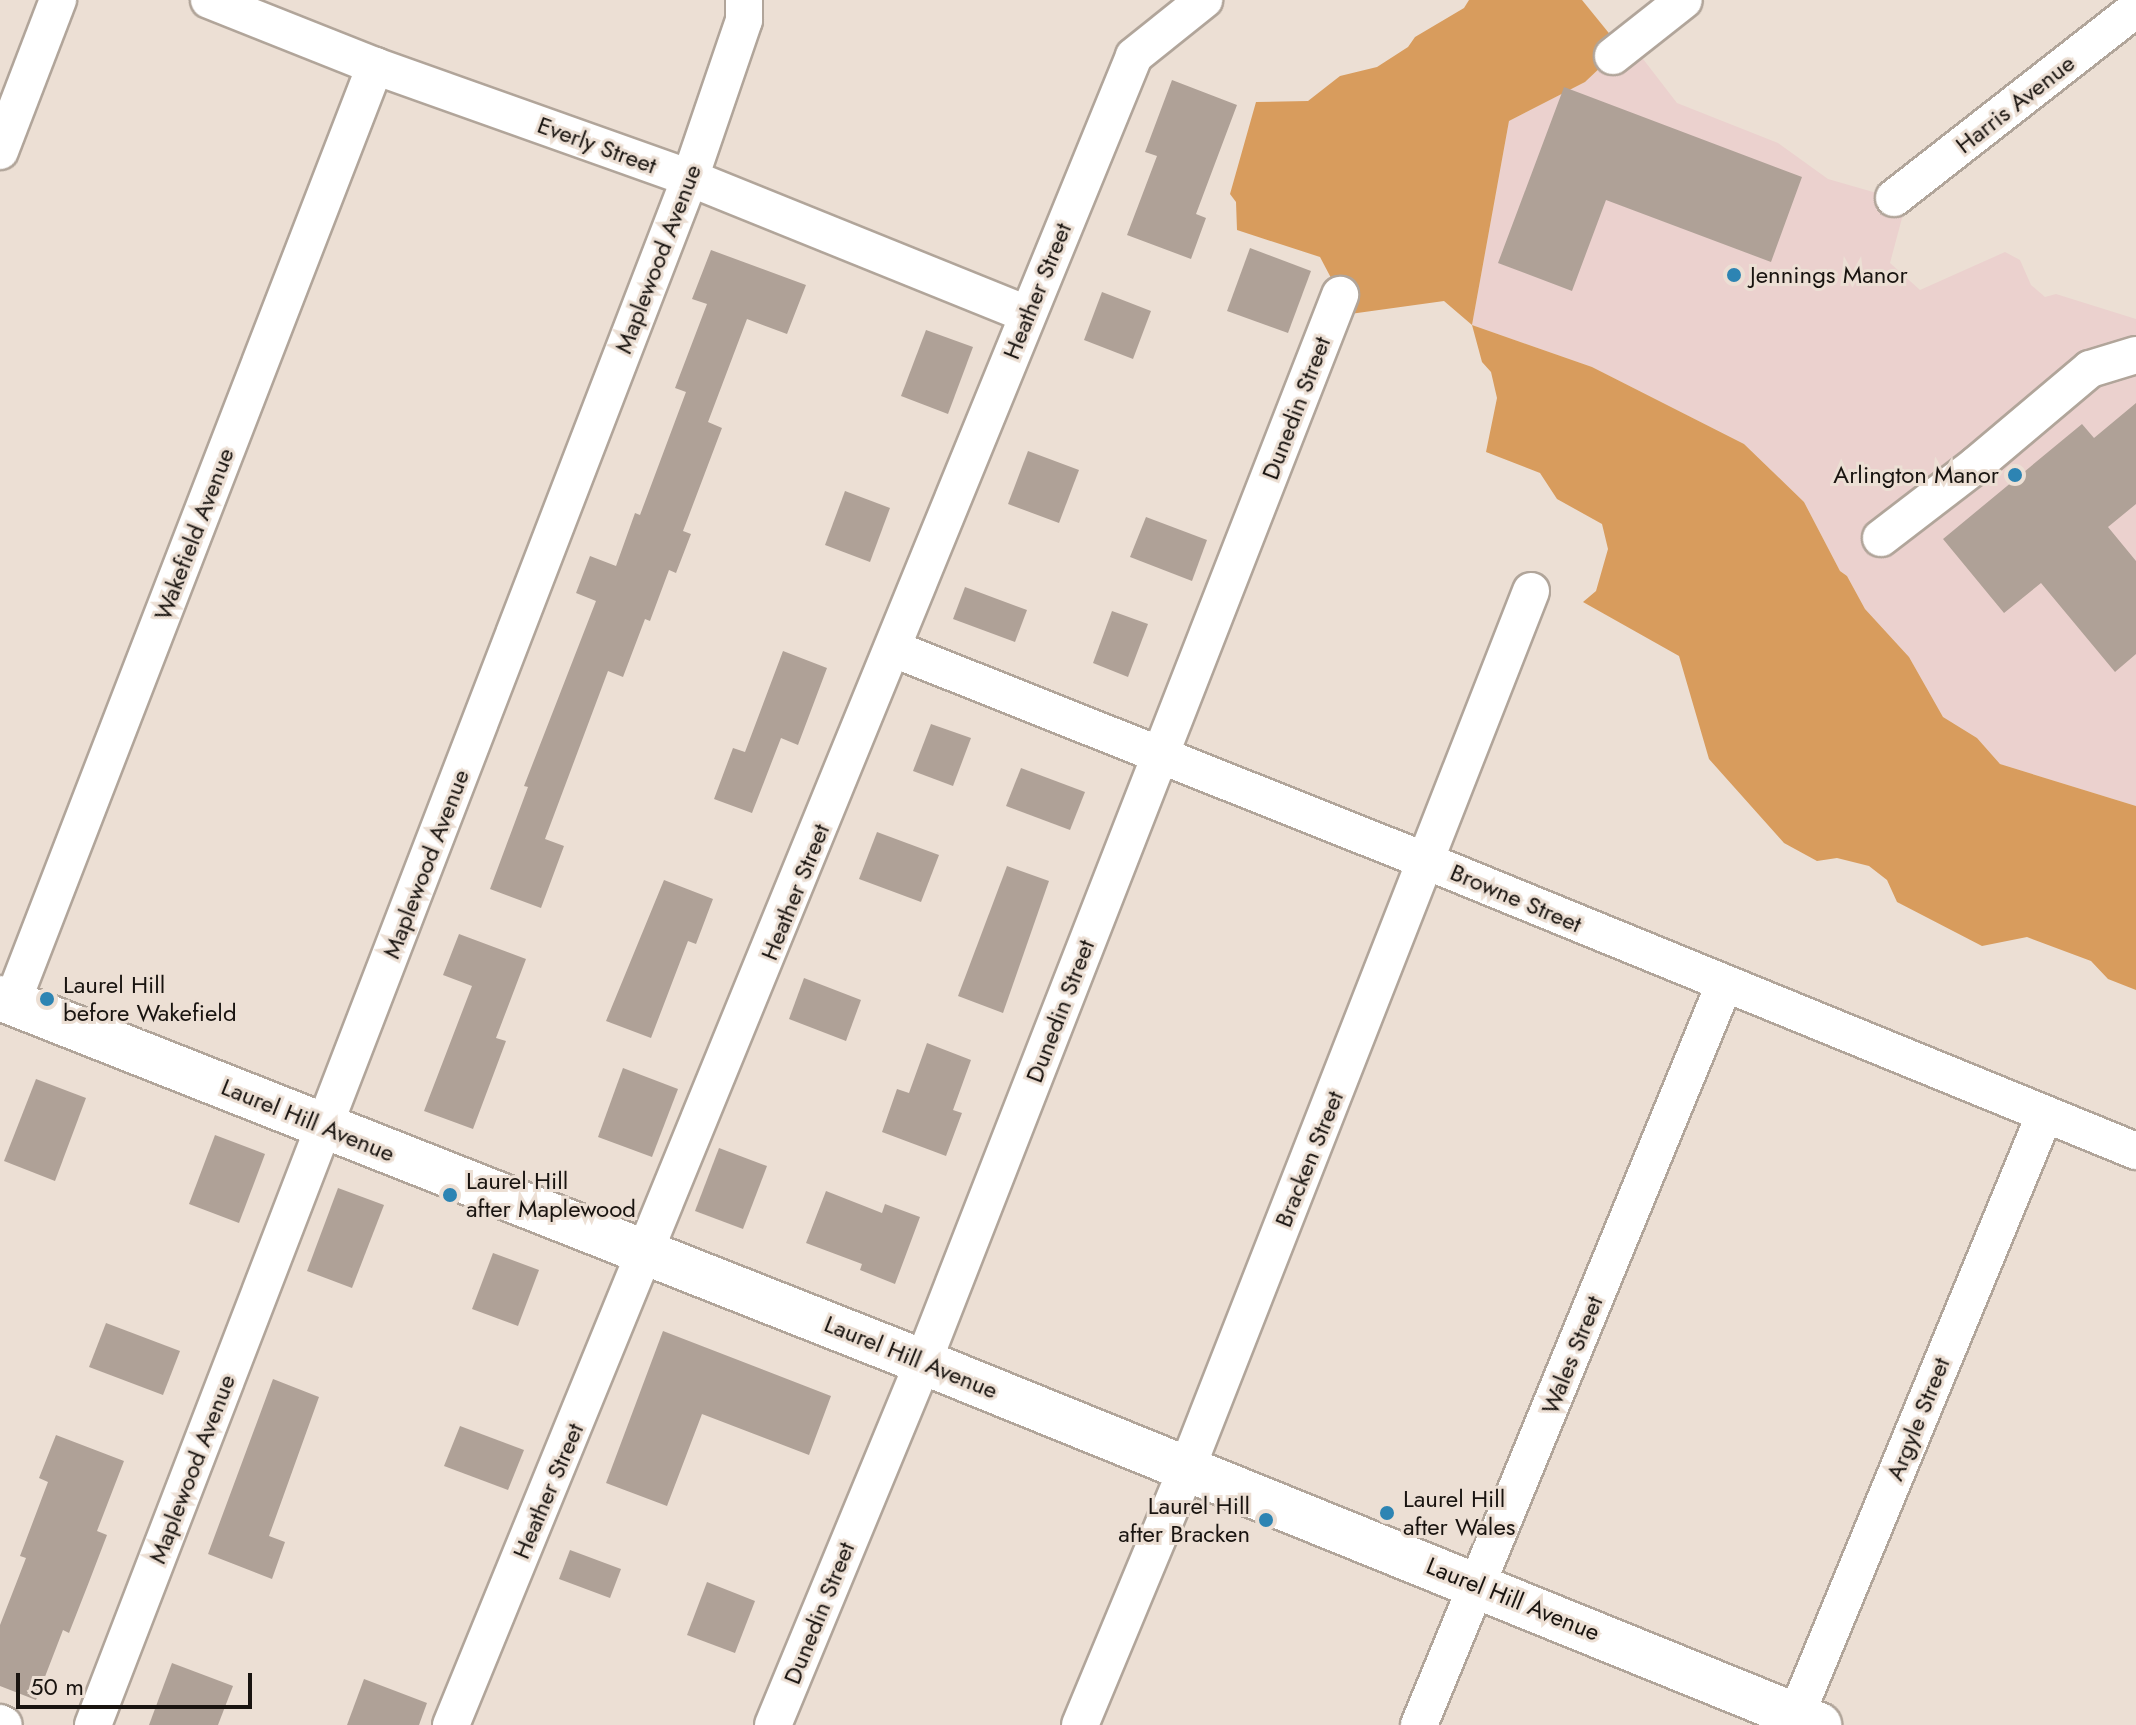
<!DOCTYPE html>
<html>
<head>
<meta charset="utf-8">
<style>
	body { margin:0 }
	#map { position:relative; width:2136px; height:1725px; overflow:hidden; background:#ecdfd4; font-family:Jost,sans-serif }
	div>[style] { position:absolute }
	.commercial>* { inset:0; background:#ebd1ce }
	.forest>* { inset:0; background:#d89c5d }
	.building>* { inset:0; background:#afa197 }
	.roads { filter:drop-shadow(2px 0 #b1a59a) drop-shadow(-2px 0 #b1a59a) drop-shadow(0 2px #b1a59a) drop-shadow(0 -2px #b1a59a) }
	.minor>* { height:36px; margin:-18px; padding:0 18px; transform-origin:18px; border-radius:18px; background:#fff }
	.tertiary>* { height:44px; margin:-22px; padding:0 22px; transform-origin:22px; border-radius:22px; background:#fff }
	.dots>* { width:22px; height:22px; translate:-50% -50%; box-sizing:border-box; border:4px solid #ecdfd4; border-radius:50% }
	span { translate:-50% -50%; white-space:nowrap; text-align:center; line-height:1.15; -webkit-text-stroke:6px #ecdfd4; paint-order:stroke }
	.street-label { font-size:24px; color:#191410 }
	.poi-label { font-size:24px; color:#191410 }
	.left { translate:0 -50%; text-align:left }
	.right { translate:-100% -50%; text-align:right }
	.scale { position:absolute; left:16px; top:1673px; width:236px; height:36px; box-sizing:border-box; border:4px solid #191410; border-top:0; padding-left:10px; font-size:24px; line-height:28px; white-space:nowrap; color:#191410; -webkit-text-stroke:6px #ecdfd4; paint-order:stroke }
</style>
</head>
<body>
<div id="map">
	<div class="commercial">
		<i style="clip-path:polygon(1633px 46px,1677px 103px,1778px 143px,1828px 179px,1887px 196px,1910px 188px,1890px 263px,1920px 290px,2005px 252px,2020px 260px,2031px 285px,2045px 297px,2056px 294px,2136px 319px,2136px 806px,2000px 764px,1977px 738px,1943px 717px,1909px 657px,1865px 609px,1847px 576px,1840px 571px,1804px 502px,1744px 444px,1592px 367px,1472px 325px,1509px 121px,1585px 82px,1621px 48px)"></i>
	</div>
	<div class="forest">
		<i style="clip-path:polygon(1469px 0,1582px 0,1621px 48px,1585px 82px,1509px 121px,1472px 325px,1592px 367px,1744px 444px,1804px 502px,1840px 571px,1847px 576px,1865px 609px,1909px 657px,1943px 717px,1977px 738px,2000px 764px,2136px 806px,2136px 990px,2108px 979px,2091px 961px,2027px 937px,1982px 946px,1897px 902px,1887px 880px,1869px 866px,1837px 858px,1817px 861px,1784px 843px,1709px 759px,1679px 656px,1583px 602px,1596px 591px,1608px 549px,1602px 524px,1557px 499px,1540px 473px,1486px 452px,1497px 398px,1491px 372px,1482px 362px,1472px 325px,1444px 301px,1350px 314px,1320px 257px,1237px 230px,1236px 202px,1230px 194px,1256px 102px,1308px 101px,1340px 76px,1377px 67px,1408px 47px,1415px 37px,1464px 8px)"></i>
	</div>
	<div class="building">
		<i style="clip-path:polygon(1172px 80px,1237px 105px,1196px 214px,1206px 218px,1191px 259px,1127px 235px,1157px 156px,1145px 152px)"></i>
		<i style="clip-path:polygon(1564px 87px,1802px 177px,1771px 262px,1606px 200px,1572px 291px,1498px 263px)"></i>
		<i style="clip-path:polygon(1250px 248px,1311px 271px,1288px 333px,1227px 311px)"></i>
		<i style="clip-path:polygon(711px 250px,806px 285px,787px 334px,747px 319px,708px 422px,722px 428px,683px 531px,691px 534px,676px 573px,669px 570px,650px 621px,645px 619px,623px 677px,608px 671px,545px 839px,564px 846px,541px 908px,490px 889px,528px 787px,524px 786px,596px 601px,576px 593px,590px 556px,616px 566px,635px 513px,640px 515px,686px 392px,675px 388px,707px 304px,692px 299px)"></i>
		<i style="clip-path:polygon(1102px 292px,1151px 311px,1133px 359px,1084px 340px)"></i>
		<i style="clip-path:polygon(926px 330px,973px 347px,948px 414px,901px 396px)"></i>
		<i style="clip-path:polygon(2136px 403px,2136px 504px,2108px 527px,2136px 561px,2136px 654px,2115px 672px,2041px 583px,2004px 613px,1943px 539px,2082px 424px,2094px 438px)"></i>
		<i style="clip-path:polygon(1028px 451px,1079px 470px,1059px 523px,1008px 504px)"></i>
		<i style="clip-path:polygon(845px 491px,890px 508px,870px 562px,825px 545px)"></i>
		<i style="clip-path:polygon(1146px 517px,1207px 540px,1192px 581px,1130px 557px)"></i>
		<i style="clip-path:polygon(965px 587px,1027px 610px,1015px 642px,953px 619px)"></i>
		<i style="clip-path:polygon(1112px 611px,1148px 624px,1128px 677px,1093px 663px)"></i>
		<i style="clip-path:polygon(783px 651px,827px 668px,798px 745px,781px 738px,752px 813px,714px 799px,733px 748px,745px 752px)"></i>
		<i style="clip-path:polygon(931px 724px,971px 738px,953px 786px,913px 771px)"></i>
		<i style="clip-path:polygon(1021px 768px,1085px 792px,1070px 830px,1006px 806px)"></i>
		<i style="clip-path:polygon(877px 832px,939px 855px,921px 902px,859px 879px)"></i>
		<i style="clip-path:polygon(1007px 866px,1049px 881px,1003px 1013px,958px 996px)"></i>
		<i style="clip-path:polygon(664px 880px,713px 899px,696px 944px,688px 941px,651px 1038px,606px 1021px)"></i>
		<i style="clip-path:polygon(459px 934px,526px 959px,496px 1038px,506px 1041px,473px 1129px,424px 1111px,472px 986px,443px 975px)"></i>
		<i style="clip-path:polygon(804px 978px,861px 1000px,846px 1041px,789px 1019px)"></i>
		<i style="clip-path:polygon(927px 1043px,971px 1060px,953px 1110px,962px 1113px,946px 1156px,882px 1132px,897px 1089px,909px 1093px)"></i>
		<i style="clip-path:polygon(623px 1068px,678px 1089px,652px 1157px,598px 1137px)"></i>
		<i style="clip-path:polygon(36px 1079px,86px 1098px,55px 1181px,4px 1161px)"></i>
		<i style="clip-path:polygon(215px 1135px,265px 1154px,239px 1223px,189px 1204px)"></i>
		<i style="clip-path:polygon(719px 1148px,767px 1166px,743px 1229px,695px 1211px)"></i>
		<i style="clip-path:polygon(338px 1188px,384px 1205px,352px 1288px,307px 1271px)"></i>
		<i style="clip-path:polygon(826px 1191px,882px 1213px,885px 1204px,920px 1217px,895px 1284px,860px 1270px,862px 1264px,806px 1243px)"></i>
		<i style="clip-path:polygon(493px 1253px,539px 1270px,518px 1326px,472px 1309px)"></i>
		<i style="clip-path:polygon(106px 1323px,180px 1351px,163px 1395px,89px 1367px)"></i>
		<i style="clip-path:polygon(663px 1331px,831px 1396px,809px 1455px,702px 1414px,667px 1506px,606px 1483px)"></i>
		<i style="clip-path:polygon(273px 1379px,319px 1397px,269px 1536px,285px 1542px,272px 1579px,208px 1554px)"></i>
		<i style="clip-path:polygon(460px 1426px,524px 1450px,508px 1490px,444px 1466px)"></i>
		<i style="clip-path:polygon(56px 1435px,124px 1461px,97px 1531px,107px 1535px,89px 1582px,69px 1633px,63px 1630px,36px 1700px,0 1686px,0 1625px,26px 1558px,20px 1556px,48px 1482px,39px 1478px)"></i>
		<i style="clip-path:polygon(570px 1550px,621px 1569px,610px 1598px,559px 1579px)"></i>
		<i style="clip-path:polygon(707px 1582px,755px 1601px,735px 1653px,687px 1635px)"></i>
		<i style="clip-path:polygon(172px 1663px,233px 1686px,218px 1725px,149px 1725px)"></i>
		<i style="clip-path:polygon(364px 1679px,427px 1703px,419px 1725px,347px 1725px)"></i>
	</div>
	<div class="roads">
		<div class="minor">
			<i style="left:209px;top:0;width:179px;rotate:21.7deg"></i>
			<i style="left:375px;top:66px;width:334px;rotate:19.6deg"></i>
			<i style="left:690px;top:178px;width:363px;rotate:22deg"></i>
			<i style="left:1613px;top:56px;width:90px;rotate:-38.3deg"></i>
			<i style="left:0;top:151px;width:162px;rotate:-69deg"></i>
			<i style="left:1894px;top:198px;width:307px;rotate:-38deg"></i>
			<i style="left:1881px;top:538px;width:120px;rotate:-37.5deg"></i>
			<i style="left:1976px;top:465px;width:149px;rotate:-40.1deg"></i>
			<i style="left:2090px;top:369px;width:48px;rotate:-16.9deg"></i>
			<i style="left:894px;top:649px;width:573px;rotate:21.73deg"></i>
			<i style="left:1426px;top:861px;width:767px;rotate:22.22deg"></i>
			<i style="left:12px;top:1003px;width:1005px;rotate:-68.82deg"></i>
			<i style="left:0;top:1723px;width:4px;rotate:27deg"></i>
			<i style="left:93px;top:1725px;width:1658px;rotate:-68.9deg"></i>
			<i style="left:690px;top:178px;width:167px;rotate:-71.1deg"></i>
			<i style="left:744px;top:20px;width:20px;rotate:-90deg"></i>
			<i style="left:451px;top:1725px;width:1803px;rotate:-67.74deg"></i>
			<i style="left:1134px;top:56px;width:90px;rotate:-38.7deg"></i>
			<i style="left:773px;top:1725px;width:393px;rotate:-67.5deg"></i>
			<i style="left:923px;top:1362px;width:1146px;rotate:-68.65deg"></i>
			<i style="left:1080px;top:1725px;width:278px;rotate:-67.4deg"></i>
			<i style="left:1187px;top:1468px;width:942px;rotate:-68.58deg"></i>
			<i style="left:1419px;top:1725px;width:800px;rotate:-67.6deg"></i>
			<i style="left:1792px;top:1725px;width:661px;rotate:-67.51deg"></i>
		</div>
		<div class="tertiary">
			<i style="left:0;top:998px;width:992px;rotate:21.52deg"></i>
			<i style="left:923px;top:1362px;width:967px;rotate:22.05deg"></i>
		</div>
	</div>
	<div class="dots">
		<i style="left:1734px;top:275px;background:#2d84b3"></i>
		<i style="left:2015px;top:475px;background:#2d84b3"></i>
		<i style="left:47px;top:999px;background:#2d84b3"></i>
		<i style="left:450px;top:1195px;background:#2d84b3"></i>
		<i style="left:1387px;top:1513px;background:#2d84b3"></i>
		<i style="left:1266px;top:1520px;background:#2d84b3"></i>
	</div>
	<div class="street-label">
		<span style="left:2015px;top:104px;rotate:-38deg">Harris Avenue</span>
		<span style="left:597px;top:145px;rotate:20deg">Everly Street</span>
		<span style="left:658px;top:259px;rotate:-69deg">Maplewood Avenue</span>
		<span style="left:1037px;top:291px;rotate:-68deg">Heather Street</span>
		<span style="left:1296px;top:408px;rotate:-69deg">Dunedin Street</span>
		<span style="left:194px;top:534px;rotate:-69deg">Wakefield Avenue</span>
		<span style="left:426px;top:864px;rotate:-69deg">Maplewood Avenue</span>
		<span style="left:795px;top:892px;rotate:-68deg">Heather Street</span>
		<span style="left:1516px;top:898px;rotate:23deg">Browne Street</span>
		<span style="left:1060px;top:1011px;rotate:-69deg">Dunedin Street</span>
		<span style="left:308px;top:1120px;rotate:22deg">Laurel Hill Avenue</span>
		<span style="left:1309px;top:1159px;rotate:-68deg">Bracken Street</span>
		<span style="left:1572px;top:1355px;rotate:-68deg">Wales Street</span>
		<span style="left:911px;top:1357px;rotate:22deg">Laurel Hill Avenue</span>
		<span style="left:1918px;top:1419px;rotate:-68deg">Argyle Street</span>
		<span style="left:192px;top:1469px;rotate:-69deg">Maplewood Avenue</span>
		<span style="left:548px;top:1491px;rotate:-67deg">Heather Street</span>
		<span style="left:1513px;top:1599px;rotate:22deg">Laurel Hill Avenue</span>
		<span style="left:819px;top:1613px;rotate:-68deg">Dunedin Street</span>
	</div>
	<div class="poi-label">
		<span class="left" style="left:1750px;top:275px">Jennings Manor</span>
		<span class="right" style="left:1999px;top:475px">Arlington Manor</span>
		<span class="left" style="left:63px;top:999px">Laurel Hill<br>before Wakefield</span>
		<span class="left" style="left:466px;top:1195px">Laurel Hill<br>after Maplewood</span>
		<span class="left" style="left:1403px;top:1513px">Laurel Hill<br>after Wales</span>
		<span class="right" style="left:1250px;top:1520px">Laurel Hill<br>after Bracken</span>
	</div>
	<div class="scale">50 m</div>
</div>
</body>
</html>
